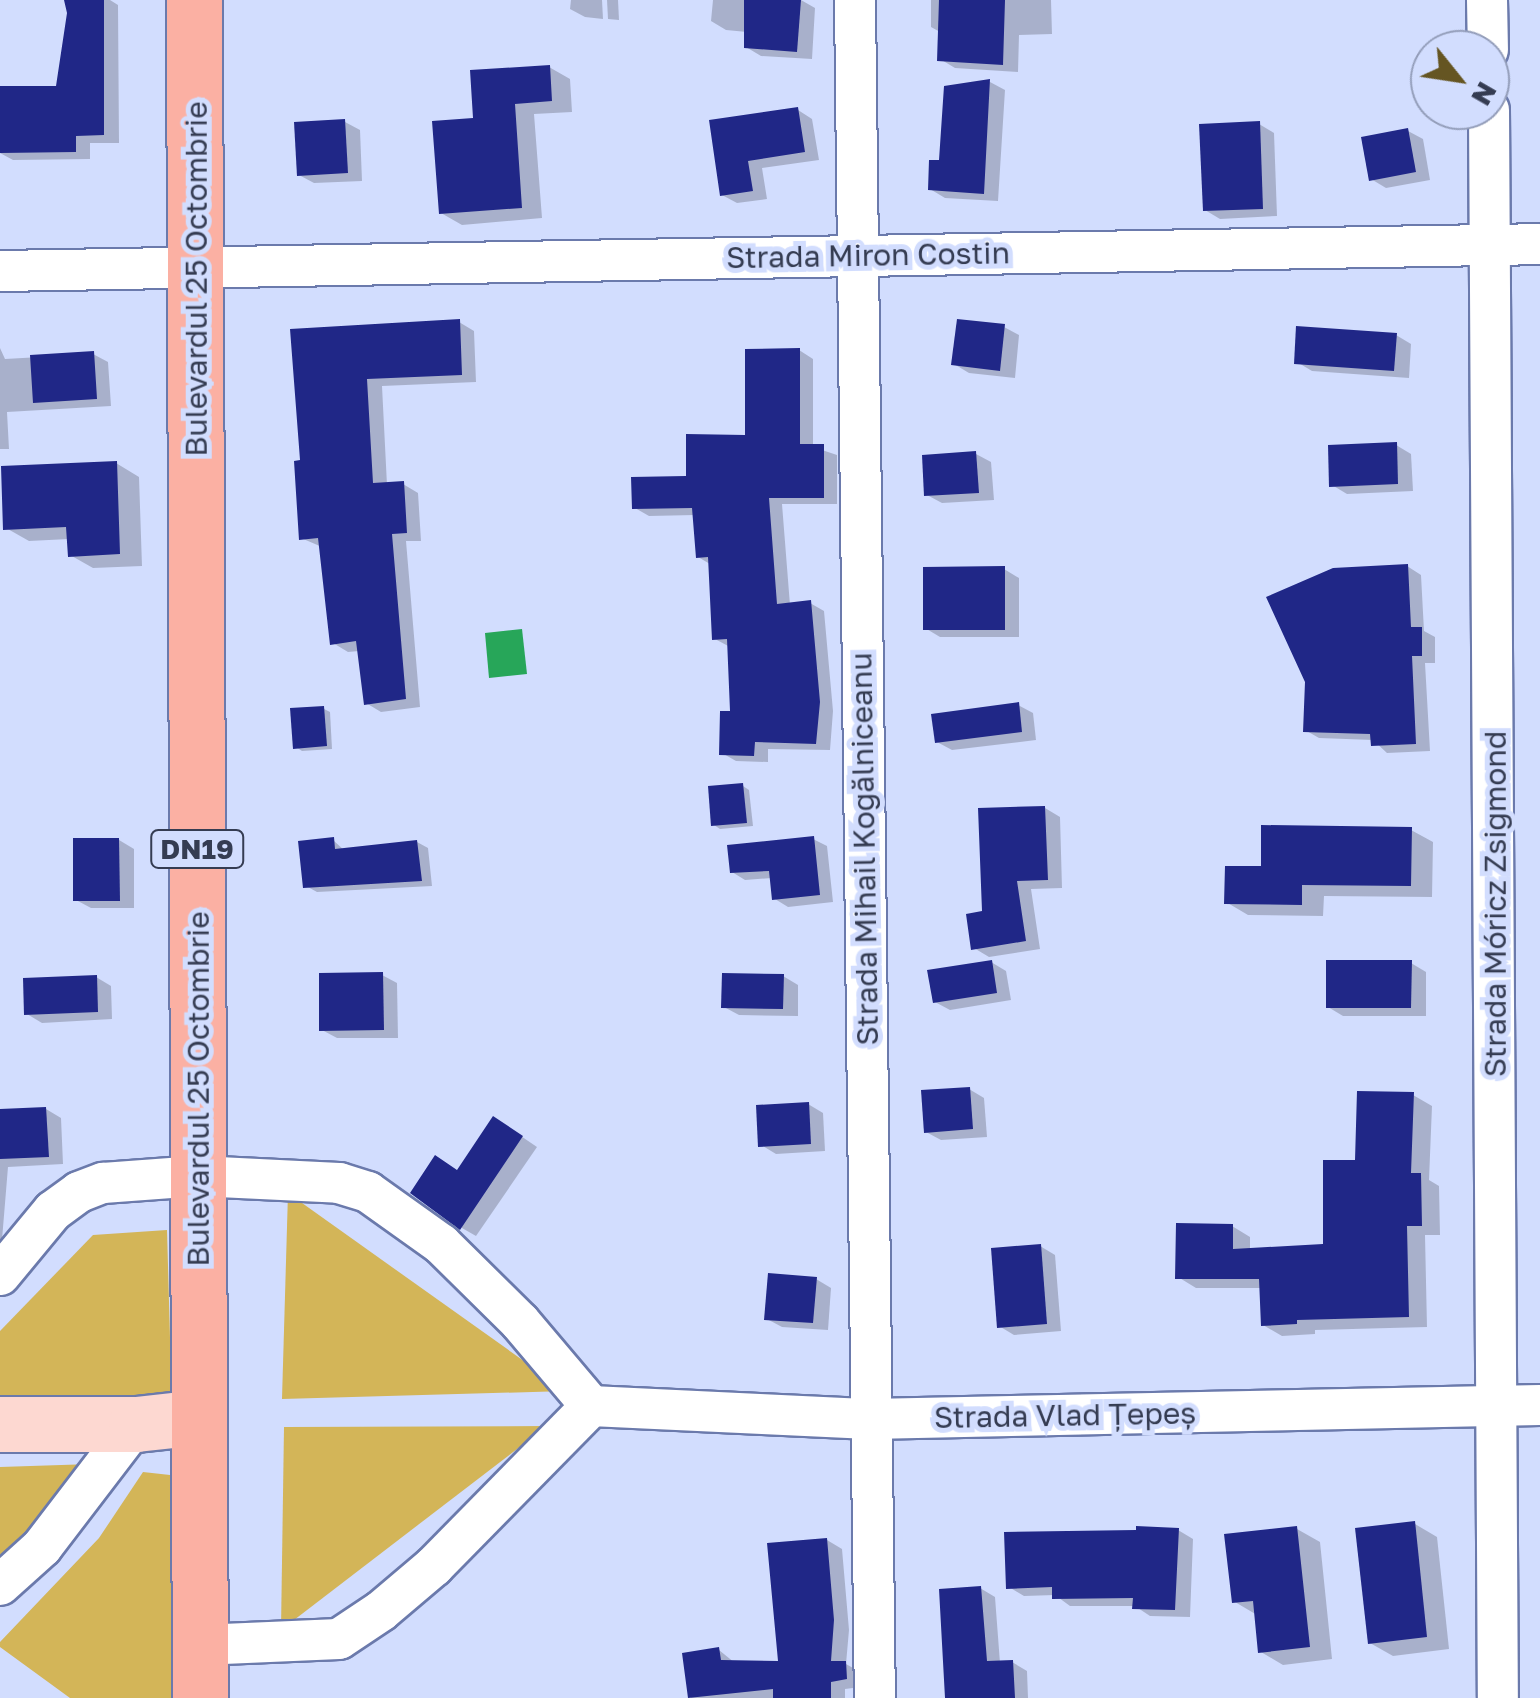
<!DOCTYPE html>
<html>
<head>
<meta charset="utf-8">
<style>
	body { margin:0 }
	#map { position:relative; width:1540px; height:1698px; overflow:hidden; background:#d2ddfe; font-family:"Golos Text",sans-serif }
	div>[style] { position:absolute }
	.green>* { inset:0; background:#d3b558 }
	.water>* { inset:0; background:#27a659 }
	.shadow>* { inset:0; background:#0003 }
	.building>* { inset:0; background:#202787 }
	.roads { filter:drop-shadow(2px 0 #6b7aac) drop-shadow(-2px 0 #6b7aac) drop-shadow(0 2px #6b7aac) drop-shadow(0 -2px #6b7aac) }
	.street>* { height:40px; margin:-20px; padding:0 20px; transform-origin:20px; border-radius:20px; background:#fff }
	.secondary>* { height:55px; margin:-27.5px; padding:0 27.5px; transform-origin:27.5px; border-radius:27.5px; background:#fdd8d1 }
	.primary>* { height:55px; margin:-27.5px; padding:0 27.5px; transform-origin:27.5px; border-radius:27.5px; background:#fbb0a3 }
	span { translate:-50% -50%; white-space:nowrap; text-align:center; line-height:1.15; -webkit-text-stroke:10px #d2ddfe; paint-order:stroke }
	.shield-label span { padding:2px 8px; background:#d2ddfe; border:2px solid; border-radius:8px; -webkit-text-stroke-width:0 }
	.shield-label { font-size:28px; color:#353c52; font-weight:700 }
	.street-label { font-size:30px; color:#353c52 }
	.north { position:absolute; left:1410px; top:30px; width:100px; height:100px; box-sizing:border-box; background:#d2ddfe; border:2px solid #939db9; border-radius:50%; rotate:120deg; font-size:28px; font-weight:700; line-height:40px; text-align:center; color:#353c52 }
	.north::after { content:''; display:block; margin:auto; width:35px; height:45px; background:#655522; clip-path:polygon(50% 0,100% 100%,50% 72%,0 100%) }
</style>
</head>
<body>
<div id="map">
	<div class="green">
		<i style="clip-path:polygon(288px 1193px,566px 1391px,282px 1399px)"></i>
		<i style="clip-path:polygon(167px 1230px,172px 1409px,0 1424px,0 1331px,93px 1235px)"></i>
		<i style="clip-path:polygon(547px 1426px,281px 1630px,284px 1427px)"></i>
		<i style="clip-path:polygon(92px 1464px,0 1587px,0 1467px)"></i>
		<i style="clip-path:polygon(143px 1472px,170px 1475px,172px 1698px,70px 1698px,0 1647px,0 1642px,99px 1538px)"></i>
	</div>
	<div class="water">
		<i style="clip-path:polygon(522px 629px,527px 674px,489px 678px,485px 633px)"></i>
	</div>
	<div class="shadow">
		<i style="clip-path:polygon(67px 0,110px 0,118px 5px,119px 143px,90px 143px,90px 159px,13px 160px,0 153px,0 89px,58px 88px,70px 12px)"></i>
		<i style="clip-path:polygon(571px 0,602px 0,603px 19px,585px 17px,570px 9px)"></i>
		<i style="clip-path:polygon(607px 0,618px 0,619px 20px,608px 19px)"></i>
		<i style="clip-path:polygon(713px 0,801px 0,815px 8px,812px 59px,761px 56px,746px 47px,747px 32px,726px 30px,711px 21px)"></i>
		<i style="clip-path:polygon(931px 0,1051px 0,1052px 34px,1019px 35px,1018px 72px,955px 68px,940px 59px,940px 32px,931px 27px)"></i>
		<i style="clip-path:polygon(549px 67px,570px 79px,572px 112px,534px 114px,542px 218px,462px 225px,441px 213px,476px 120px)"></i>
		<i style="clip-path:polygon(990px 82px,1005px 90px,998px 201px,945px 198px,930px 189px,942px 163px,946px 88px)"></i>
		<i style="clip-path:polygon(798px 110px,812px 119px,819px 160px,762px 168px,767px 199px,737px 203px,722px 195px,712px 122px)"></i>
		<i style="clip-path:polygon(345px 122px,360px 130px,362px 181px,314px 183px,299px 175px)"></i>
		<i style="clip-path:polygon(1259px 124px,1274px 133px,1277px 216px,1220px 219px,1205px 210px)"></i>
		<i style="clip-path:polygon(1408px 131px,1423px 139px,1430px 180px,1386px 188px,1371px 179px)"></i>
		<i style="clip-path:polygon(459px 322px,474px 331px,476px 382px,382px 386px,387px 485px,403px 484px,418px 493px,421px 541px,406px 541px,420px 707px,381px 712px,366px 703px,359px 651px,348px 652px,333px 643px,322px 547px,301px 538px,303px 463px,293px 331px)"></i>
		<i style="clip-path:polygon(1004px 327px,1019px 335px,1015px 378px,969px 373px,954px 364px)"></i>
		<i style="clip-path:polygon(1396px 335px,1411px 344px,1409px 378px,1312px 371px,1297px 362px)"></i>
		<i style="clip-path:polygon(0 348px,5px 359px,93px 354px,108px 362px,111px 406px,7px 412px,9px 449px,0 449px)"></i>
		<i style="clip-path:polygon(799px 350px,813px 359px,813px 447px,837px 455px,837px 504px,782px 504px,790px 605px,810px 603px,824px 611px,833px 711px,830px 750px,768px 749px,768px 762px,736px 761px,722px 753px,732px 714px,730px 647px,715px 639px,710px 564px,698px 557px,695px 515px,649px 516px,635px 508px,688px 479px,747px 437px)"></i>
		<i style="clip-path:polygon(1396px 445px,1411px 454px,1413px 491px,1347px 494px,1332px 485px)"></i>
		<i style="clip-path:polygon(976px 454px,991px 462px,994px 500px,942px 503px,927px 495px)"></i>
		<i style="clip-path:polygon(116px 463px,139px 477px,142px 566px,93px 568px,70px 555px,69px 539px,29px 541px,6px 528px)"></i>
		<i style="clip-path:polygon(1407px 566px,1421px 575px,1424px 631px,1435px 637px,1435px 663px,1425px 663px,1430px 751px,1387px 753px,1373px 740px,1319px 738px,1305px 730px)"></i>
		<i style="clip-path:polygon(1004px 569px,1019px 578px,1019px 637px,940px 637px,925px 628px)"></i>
		<i style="clip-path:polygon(1018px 705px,1033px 713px,1036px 740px,952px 750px,937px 742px)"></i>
		<i style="clip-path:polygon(324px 709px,330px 712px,332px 749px,302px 751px,296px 747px)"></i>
		<i style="clip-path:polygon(743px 786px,749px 790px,753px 826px,720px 829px,714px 825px)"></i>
		<i style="clip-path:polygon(1045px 808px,1060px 817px,1062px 888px,1031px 889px,1040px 949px,989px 957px,974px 948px,985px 913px)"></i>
		<i style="clip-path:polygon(1411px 830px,1433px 842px,1432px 897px,1324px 896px,1323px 916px,1248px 915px,1226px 902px,1263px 869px)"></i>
		<i style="clip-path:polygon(813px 839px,827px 846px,833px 902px,788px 907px,775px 899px,772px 878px,745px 880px,732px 872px)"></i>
		<i style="clip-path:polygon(119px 840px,134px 849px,134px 908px,91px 908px,76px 900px)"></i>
		<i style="clip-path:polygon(333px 840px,345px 851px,417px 842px,428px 848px,432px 886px,317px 892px,306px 886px)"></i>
		<i style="clip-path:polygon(991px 962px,1006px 971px,1011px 1000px,950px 1010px,935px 1002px)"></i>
		<i style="clip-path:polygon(1411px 963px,1426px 972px,1426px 1016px,1343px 1016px,1328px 1007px)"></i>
		<i style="clip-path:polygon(382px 975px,397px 983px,398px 1038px,337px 1038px,322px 1030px)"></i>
		<i style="clip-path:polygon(783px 976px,798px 985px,798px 1016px,739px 1015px,724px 1007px)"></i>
		<i style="clip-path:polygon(96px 977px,111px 986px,112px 1019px,42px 1023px,27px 1014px)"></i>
		<i style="clip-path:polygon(969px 1089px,984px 1098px,987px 1137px,941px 1140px,926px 1132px)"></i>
		<i style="clip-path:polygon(1413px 1095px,1432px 1106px,1429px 1180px,1439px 1186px,1440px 1235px,1425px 1235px,1427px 1327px,1315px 1330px,1315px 1334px,1282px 1336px,1263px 1325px,1262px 1288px,1196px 1288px,1178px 1277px,1232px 1226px,1250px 1237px,1250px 1251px,1326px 1247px,1357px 1163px)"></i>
		<i style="clip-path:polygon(808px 1104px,823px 1113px,825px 1151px,776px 1154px,761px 1145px)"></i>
		<i style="clip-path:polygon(46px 1109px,61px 1118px,63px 1164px,8px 1167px,0 1264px,0 1112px)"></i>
		<i style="clip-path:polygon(509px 1128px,537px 1147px,476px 1236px,462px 1228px,459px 1172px)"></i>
		<i style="clip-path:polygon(1040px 1246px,1055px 1255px,1061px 1331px,1014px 1335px,999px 1326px)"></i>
		<i style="clip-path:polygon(816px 1279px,831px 1288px,828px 1330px,782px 1327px,767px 1319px)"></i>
		<i style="clip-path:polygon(1415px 1524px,1437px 1537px,1449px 1649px,1393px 1656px,1370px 1643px)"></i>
		<i style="clip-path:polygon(1297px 1529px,1320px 1542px,1332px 1659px,1283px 1665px,1261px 1652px,1257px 1615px,1235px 1602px)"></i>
		<i style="clip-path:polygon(1178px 1530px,1193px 1539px,1190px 1617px,1150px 1616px,1135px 1606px,1070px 1606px,1055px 1595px,1024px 1596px,1009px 1587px)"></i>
		<i style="clip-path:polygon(827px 1540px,842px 1549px,849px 1630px,846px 1664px,860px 1672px,861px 1687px,845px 1689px,845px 1698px,691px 1698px,685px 1655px,719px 1650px,735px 1663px,780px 1663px)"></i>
		<i style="clip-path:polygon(980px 1588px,995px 1597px,1000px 1663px,1012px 1662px,1027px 1671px,1028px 1698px,947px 1698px)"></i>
	</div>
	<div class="building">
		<i style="clip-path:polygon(64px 0,104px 0,104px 135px,76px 136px,76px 152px,0 153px,0 86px,56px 86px,67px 13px)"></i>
		<i style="clip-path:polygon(744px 0,801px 0,797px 52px,744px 48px)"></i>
		<i style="clip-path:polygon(939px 0,1005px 0,1003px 65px,937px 61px)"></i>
		<i style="clip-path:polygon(550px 65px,552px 101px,515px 104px,522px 208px,439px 214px,432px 121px,473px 118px,470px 70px)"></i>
		<i style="clip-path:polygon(990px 79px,984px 194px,928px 190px,929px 160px,939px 160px,944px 86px)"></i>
		<i style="clip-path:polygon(798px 107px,805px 152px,748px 161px,753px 191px,720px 196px,709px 120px)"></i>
		<i style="clip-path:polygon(345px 119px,348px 173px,297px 176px,294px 122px)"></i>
		<i style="clip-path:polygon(1260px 121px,1263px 209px,1203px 211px,1199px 124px)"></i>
		<i style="clip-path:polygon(1408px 128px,1416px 172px,1369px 181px,1361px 137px)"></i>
		<i style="clip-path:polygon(460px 319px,462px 375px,367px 379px,373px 483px,404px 481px,407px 533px,392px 534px,406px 699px,364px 705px,356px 641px,330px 645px,318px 538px,299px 540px,294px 461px,300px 460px,290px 329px)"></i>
		<i style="clip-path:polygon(957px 319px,1005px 324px,1000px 371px,951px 365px)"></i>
		<i style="clip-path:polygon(1296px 326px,1397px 333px,1394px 371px,1294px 364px)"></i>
		<i style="clip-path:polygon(800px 348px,800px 444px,824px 444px,824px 498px,769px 498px,777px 604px,811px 600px,820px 702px,816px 744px,755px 742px,754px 756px,719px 755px,720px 711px,730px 711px,727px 639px,712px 640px,708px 557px,696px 558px,692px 508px,632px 509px,631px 477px,686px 476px,686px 434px,745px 435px,745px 349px)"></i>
		<i style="clip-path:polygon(94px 351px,97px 399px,33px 403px,30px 355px)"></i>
		<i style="clip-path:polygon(1397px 442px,1398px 484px,1329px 487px,1328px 445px)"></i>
		<i style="clip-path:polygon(976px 451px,979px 493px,924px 496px,922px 455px)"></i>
		<i style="clip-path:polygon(117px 461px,120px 554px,68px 557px,66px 527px,3px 530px,1px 466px)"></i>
		<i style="clip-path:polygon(1408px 564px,1411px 627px,1422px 627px,1422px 656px,1412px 656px,1416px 744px,1371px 746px,1370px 734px,1303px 732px,1305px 682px,1266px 597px,1333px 568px)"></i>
		<i style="clip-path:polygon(1005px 566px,1005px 630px,923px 630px,923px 567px)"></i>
		<i style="clip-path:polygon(1019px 702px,1022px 732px,935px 743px,931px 714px)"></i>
		<i style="clip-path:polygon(324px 706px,327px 746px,293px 749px,290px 708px)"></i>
		<i style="clip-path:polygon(743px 783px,747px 823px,711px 826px,708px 786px)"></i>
		<i style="clip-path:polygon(1045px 806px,1048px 880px,1017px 881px,1026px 941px,971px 950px,966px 914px,982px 911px,978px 808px)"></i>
		<i style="clip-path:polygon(1261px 825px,1412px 827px,1411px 886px,1302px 885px,1302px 905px,1224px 904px,1225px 866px,1261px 866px)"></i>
		<i style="clip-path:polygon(814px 836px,820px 895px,772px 900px,769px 871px,730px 873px,727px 845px)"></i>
		<i style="clip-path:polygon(334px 837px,335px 849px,417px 840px,422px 881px,303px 888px,298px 841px)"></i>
		<i style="clip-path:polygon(73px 838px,119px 838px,120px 901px,73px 901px)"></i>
		<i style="clip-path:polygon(992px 960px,997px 993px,933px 1003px,927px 970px)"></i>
		<i style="clip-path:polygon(1326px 960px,1412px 960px,1411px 1008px,1326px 1008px)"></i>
		<i style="clip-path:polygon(383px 972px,384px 1030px,319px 1031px,319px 973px)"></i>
		<i style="clip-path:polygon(722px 973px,784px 974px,783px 1009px,721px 1008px)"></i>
		<i style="clip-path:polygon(97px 975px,98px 1012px,24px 1015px,23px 978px)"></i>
		<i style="clip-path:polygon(970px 1087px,973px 1129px,924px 1133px,921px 1090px)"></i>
		<i style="clip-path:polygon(1357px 1091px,1414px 1092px,1411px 1173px,1421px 1173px,1422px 1226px,1407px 1226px,1409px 1317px,1297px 1320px,1297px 1324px,1261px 1326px,1259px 1279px,1175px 1279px,1176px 1223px,1233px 1224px,1233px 1249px,1323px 1244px,1323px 1160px,1355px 1160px)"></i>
		<i style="clip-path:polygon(809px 1102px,811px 1144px,758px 1147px,756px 1105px)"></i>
		<i style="clip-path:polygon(46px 1107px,49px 1157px,0 1159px,0 1109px)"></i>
		<i style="clip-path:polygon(493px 1116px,523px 1136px,460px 1230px,410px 1193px,435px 1155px,457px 1170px)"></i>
		<i style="clip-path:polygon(1041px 1244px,1047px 1324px,997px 1328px,991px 1248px)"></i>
		<i style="clip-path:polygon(768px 1273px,817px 1277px,813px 1323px,764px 1320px)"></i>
		<i style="clip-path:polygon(1415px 1521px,1427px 1637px,1368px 1644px,1355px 1528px)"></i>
		<i style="clip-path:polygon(1136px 1526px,1179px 1528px,1175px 1610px,1132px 1609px,1133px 1598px,1052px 1599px,1052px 1587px,1006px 1589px,1004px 1532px,1136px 1530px)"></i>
		<i style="clip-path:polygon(1297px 1526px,1310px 1647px,1258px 1653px,1253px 1601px,1232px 1603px,1224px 1534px)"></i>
		<i style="clip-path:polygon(827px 1538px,834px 1620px,831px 1661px,846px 1661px,847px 1679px,831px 1682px,831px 1698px,773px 1698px,773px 1689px,688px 1698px,682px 1653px,719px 1647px,721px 1660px,778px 1661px,767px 1543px)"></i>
		<i style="clip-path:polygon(981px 1586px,987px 1661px,1013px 1660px,1015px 1698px,945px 1698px,939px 1589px)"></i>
	</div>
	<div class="roads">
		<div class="street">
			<i style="left:855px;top:0;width:1698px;rotate:89.33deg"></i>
			<i style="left:1487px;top:0;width:50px;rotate:88.9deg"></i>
			<i style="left:1489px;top:110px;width:1588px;rotate:89.68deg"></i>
			<i style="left:0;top:271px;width:1540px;rotate:-1deg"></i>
			<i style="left:0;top:1275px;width:83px;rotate:-50.4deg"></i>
			<i style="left:53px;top:1211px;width:32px;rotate:-36deg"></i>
			<i style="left:79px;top:1192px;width:26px;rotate:-21deg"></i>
			<i style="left:103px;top:1183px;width:95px;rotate:-4.2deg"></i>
			<i style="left:198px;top:1176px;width:141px;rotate:2.8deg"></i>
			<i style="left:339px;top:1183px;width:30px;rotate:17deg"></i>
			<i style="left:368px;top:1192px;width:90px;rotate:35.5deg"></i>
			<i style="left:441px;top:1244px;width:111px;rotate:44.6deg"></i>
			<i style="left:520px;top:1322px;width:110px;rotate:49.8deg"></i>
			<i style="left:591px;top:1406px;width:279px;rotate:2.7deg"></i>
			<i style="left:870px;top:1419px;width:670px;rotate:-1.2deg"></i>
			<i style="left:0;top:1585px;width:57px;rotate:-42.1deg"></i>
			<i style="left:42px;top:1547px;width:155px;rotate:-52.6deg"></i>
			<i style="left:200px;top:1645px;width:139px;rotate:-2.5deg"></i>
			<i style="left:339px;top:1639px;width:50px;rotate:-33.7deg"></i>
			<i style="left:381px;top:1611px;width:70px;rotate:-40.3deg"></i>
			<i style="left:434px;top:1566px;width:224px;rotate:-45.5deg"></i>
		</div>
		<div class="secondary">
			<i style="left:0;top:1424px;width:136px"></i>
			<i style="left:136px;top:1424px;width:63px;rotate:-6.3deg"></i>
		</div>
		<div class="primary">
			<i style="left:194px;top:0;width:1698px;rotate:89.8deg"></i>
		</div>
	</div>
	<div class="shield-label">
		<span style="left:197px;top:849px">DN19</span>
	</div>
	<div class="street-label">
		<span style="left:868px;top:255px;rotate:-1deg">Strada Miron Costin</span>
		<span style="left:196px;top:279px;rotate:-90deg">Bulevardul 25 Octombrie</span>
		<span style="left:864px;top:849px;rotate:-91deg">Strada Mihail Kogălniceanu</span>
		<span style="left:1495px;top:904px;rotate:-90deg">Strada Móricz Zsigmond</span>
		<span style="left:198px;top:1089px;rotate:-90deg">Bulevardul 25 Octombrie</span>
		<span style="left:1065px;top:1415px;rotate:-1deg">Strada Vlad Țepeș</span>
	</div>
	<div class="north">N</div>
</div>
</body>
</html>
